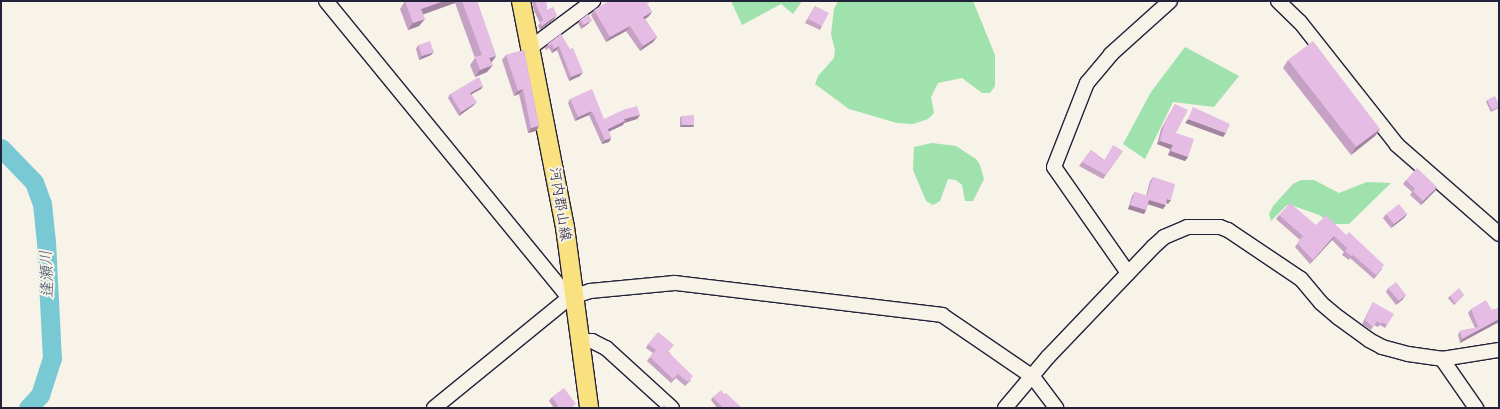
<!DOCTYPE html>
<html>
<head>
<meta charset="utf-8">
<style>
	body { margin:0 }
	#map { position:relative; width:1500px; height:409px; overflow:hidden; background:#f7f3e8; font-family:"Balsamiq Sans","Klee One",sans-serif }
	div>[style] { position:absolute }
	.green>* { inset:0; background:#9fe2ad }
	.river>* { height:19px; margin:-9.5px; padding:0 9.5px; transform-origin:9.5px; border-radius:9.5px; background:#79c9d5 }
	.roads { filter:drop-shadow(1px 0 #22223b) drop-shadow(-1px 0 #22223b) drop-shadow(0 1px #22223b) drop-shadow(0 -1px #22223b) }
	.minor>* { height:14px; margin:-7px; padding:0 7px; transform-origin:7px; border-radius:7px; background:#f7f3e8 }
	.major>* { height:18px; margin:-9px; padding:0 9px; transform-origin:9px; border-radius:9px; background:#fae180 }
	.wall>* { inset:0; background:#c5a2c4 }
	.shaded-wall>* { inset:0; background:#a084a0 }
	.building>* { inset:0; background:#e5bce4 }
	span { translate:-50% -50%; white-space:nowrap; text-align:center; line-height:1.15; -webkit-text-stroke:4px #f7f3e8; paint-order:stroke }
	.street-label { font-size:15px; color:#22223b }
	.water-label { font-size:16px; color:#3c5469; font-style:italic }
	.frame { position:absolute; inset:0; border:2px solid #22223b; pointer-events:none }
</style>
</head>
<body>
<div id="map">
	<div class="green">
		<i style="clip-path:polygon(731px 1px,802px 1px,793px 14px,781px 4px,742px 25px)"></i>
		<i style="clip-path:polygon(838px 1px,973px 1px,995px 55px,995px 86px,990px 93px,982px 93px,962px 78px,938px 83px,931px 97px,934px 113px,928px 119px,913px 124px,897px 123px,849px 109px,815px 84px,818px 76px,834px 58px,835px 50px,831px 34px,834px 9px)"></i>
		<i style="clip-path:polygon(1185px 47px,1239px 76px,1214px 107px,1173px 102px,1145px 159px,1123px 144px,1151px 92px)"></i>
		<i style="clip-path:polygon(932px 143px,956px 146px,976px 159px,980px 165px,984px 179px,973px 201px,965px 201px,962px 185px,956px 180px,948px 179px,940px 201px,933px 205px,926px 201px,913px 170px,914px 147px)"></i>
		<i style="clip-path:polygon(1301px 180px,1314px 180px,1339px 193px,1367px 182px,1391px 183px,1349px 224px,1333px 224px,1319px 215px,1291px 205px,1287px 205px,1271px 221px,1269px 214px,1273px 206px,1293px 184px)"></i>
	</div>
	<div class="river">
		<i style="left:1px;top:148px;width:47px;rotate:45.9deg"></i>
		<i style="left:34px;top:182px;width:23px;rotate:70deg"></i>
		<i style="left:42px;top:204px;width:37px;rotate:84deg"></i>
		<i style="left:46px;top:241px;width:117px;rotate:87.1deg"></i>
		<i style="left:52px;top:358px;width:39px;rotate:108deg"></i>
		<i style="left:40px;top:395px;width:18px;rotate:133deg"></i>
	</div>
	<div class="roads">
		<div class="minor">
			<i style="left:326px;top:1px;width:384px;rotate:50.7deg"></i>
			<i style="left:1278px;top:1px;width:30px;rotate:44deg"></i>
			<i style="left:1300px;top:22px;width:157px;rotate:51.7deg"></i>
			<i style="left:1397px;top:145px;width:135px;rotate:41.1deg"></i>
			<i style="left:530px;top:48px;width:79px;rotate:-36.7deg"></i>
			<i style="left:1128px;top:273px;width:129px;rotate:-124.9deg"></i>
			<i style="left:1054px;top:167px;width:90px;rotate:-68.6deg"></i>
			<i style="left:1087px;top:83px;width:38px;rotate:-50deg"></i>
			<i style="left:1111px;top:54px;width:79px;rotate:-41.9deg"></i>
			<i style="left:580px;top:341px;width:12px"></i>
			<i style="left:592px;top:341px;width:16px;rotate:27deg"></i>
			<i style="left:606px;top:348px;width:89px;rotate:42.3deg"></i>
			<i style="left:1442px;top:359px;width:60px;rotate:55.2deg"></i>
			<i style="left:434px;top:408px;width:174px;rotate:-39.2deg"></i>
			<i style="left:569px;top:298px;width:22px;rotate:-18deg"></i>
			<i style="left:590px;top:291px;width:85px;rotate:-5.4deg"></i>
			<i style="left:675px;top:283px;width:269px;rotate:6.8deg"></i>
			<i style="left:942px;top:315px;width:110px;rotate:34.3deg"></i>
			<i style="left:1033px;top:377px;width:39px;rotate:53deg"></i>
			<i style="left:1005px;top:408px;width:67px;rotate:-49.9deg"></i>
			<i style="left:1048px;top:357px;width:152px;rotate:-46.3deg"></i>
			<i style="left:1153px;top:247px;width:15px;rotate:-42deg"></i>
			<i style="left:1164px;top:237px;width:25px;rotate:-23deg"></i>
			<i style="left:1187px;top:227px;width:33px"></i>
			<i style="left:1220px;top:227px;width:9px;rotate:21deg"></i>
			<i style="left:1228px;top:230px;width:88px;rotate:33.9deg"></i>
			<i style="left:1301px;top:279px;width:31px;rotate:50deg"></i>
			<i style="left:1321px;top:303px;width:23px;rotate:40deg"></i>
			<i style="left:1339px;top:318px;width:37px;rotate:36deg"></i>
			<i style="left:1369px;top:340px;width:15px;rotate:28deg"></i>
			<i style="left:1382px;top:347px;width:27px;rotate:15deg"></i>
			<i style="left:1408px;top:354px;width:34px;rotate:8deg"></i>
			<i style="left:1442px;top:359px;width:58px;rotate:-9deg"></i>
		</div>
		<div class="major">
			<i style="left:521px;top:1px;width:230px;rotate:79deg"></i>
			<i style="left:565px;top:227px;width:183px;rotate:82.4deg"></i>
		</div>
	</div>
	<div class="wall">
		<i style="clip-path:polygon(405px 1px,477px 1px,496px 56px,491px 63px,487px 72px,475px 77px,470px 65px,475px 58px,455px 3px,423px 14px,419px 26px,408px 30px,400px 9px)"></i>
		<i style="clip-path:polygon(532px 1px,546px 1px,547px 10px,554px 19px,540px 30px,538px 26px,540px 23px,534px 11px)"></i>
		<i style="clip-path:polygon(648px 5px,652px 12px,648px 17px,645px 19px,657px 37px,653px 42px,640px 51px,626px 31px,606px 42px,591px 15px,594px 10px)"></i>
		<i style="clip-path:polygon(815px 6px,822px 26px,820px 30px,805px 23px)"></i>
		<i style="clip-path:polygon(580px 20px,589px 23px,581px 29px,578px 23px)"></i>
		<i style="clip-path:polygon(561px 34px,580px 76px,569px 81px,557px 50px,552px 53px,549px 48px,546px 50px,545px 48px,548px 44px)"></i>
		<i style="clip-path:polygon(418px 45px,431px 55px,419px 60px,416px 49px)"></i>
		<i style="clip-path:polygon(524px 50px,539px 126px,536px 131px,528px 133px,519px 94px,514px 96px,502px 60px,506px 55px)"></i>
		<i style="clip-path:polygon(1288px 60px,1380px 129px,1375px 136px,1351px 155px,1283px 68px)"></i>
		<i style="clip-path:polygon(483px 86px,481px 89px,472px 94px,474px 105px,459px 116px,448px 98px,450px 94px)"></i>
		<i style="clip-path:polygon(570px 99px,604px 119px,640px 115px,637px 119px,624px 123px,623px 125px,609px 132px,611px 138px,609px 142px,602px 144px,589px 115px,575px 121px,568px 103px)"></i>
		<i style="clip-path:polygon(1487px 100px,1499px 104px,1499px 108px,1491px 112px,1486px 102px)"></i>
		<i style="clip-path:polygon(1175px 104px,1176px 133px,1188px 157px,1185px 161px,1168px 155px,1170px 149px,1157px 144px,1161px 129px)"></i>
		<i style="clip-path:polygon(681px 116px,694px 125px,693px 127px,680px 127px,680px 118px)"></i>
		<i style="clip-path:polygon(1091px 150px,1104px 160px,1123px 151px,1103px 179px,1079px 166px)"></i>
		<i style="clip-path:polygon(1153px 177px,1168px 204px,1166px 203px,1163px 209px,1148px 204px,1146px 210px,1144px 214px,1128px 209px,1132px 196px,1135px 192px,1146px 196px,1150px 181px)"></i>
		<i style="clip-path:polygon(1406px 180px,1435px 191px,1421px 205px,1410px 195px,1412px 192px,1403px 184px)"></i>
		<i style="clip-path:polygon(1386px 214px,1407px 214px,1404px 218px,1391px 228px,1383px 218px)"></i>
		<i style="clip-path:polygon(1279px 215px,1316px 225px,1346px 235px,1382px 269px,1374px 279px,1350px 258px,1349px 260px,1342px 255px,1344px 252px,1332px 240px,1310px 264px,1295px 247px,1300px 240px,1276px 219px)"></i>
		<i style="clip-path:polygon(1388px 288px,1403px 299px,1396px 305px,1386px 292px)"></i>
		<i style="clip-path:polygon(1464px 295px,1454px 305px,1448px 298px,1450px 296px)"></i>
		<i style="clip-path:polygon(1373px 302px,1387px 325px,1385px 328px,1380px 325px,1378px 327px,1374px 325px,1371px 330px,1362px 324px)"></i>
		<i style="clip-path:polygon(1499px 308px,1499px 328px,1497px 323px,1460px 343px,1458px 335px,1460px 331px,1475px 328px,1468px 313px,1471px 309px,1492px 310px)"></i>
		<i style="clip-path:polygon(648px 344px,669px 352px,691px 380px,685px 386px,676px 378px,671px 383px,647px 361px,653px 353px,646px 348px)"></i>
		<i style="clip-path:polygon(724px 394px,742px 408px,717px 408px,711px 400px,713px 397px)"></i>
		<i style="clip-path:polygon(552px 397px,573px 408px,554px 408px,549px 401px)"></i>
	</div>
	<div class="shaded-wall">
		<i style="clip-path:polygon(444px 1px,456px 1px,455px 3px,416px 17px,421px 9px)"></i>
		<i style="clip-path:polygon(652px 12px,648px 17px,640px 22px,643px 17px)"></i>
		<i style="clip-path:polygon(557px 15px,554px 19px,540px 30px,542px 26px)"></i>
		<i style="clip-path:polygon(425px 19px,419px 26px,408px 30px,413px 23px)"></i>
		<i style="clip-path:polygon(592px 20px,589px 23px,581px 29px,584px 25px)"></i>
		<i style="clip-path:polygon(630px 26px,626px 31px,606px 42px,610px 37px)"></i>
		<i style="clip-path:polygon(657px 37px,653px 42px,640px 51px,643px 46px)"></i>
		<i style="clip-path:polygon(559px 46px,557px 50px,552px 53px,554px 49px)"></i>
		<i style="clip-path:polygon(434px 52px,431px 55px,419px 60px,422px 56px)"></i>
		<i style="clip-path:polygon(496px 56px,491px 63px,489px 58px)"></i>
		<i style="clip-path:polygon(493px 65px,487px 72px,475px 77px,480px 70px)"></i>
		<i style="clip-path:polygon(583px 72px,580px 76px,569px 81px,571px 77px)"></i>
		<i style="clip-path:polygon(483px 86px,481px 89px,468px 96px,470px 93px)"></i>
		<i style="clip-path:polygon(523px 89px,519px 94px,514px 96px,518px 91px)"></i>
		<i style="clip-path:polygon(477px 102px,474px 105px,459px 116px,461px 112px)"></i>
		<i style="clip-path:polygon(592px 111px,589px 115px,575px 121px,578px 117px)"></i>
		<i style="clip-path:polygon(640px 115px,637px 119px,624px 123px,623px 125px,605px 133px,608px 129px,624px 119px)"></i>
		<i style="clip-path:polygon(1188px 119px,1226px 133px,1223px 137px,1185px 123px)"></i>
		<i style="clip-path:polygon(682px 125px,694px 125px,693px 127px,680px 127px)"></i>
		<i style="clip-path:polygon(539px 126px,536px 131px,528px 133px,531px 128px)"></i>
		<i style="clip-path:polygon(1380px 129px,1375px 136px,1351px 155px,1356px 147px)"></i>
		<i style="clip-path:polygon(611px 138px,609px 142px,602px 144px,605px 140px)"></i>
		<i style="clip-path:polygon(1160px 141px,1173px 145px,1170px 149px,1157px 144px)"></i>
		<i style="clip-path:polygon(1171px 151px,1188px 157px,1185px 161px,1168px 155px)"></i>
		<i style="clip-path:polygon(1437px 187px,1435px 191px,1421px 205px,1423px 201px)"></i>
		<i style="clip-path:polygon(1167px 199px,1171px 200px,1168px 204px,1165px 202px)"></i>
		<i style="clip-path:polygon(1149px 200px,1166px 205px,1163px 209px,1147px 204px)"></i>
		<i style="clip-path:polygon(1130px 205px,1146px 210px,1144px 214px,1128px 209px)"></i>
		<i style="clip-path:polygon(1407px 214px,1404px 218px,1391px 228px,1394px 224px)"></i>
		<i style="clip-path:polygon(1334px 236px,1332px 240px,1310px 264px,1313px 260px)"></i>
		<i style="clip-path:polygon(1406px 295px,1403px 299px,1396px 305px,1399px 301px)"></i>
		<i style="clip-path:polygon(1499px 319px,1497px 323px,1460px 343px,1462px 339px)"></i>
	</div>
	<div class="building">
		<i style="clip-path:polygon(405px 1px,444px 1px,421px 9px,425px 19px,413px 23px)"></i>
		<i style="clip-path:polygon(462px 1px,477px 1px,496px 56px,489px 58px,493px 65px,480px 70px,475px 57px,482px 55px)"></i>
		<i style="clip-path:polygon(535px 1px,546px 1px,547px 10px,553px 7px,557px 15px,542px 26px,540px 22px,543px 20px,537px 7px)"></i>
		<i style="clip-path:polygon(609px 1px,651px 1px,647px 4px,652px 12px,643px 17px,657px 37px,643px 46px,630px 26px,610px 37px,594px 10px)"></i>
		<i style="clip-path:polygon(815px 6px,829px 13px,822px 26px,808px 19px)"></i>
		<i style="clip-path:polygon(588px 14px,592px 20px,584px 25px,580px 20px)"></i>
		<i style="clip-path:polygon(561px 34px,570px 49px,573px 48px,583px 72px,571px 77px,559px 46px,554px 49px,552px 44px,549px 46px,548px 44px)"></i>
		<i style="clip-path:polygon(430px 41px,434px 52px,422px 56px,418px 45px)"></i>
		<i style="clip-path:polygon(1313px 41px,1380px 129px,1356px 147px,1288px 60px)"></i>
		<i style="clip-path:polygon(524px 50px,539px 126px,531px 128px,523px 89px,518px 91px,506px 55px)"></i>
		<i style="clip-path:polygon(479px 77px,483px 86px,470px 93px,477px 102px,461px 112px,450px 94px)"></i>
		<i style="clip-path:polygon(592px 89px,604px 119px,623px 110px,637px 106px,640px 115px,624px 119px,625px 121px,608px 129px,611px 138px,605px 140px,592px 111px,578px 117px,570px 99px)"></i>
		<i style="clip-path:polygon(1495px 96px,1499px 104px,1499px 107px,1492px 110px,1487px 100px)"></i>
		<i style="clip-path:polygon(1175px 104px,1188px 110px,1176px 133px,1194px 139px,1188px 157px,1171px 151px,1173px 145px,1160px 141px,1164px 125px)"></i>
		<i style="clip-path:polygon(1193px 107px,1230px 124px,1226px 133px,1188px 119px)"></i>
		<i style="clip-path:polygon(694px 115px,694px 125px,682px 125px,681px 116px)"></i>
		<i style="clip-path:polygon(1113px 145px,1123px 151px,1106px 175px,1082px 162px,1091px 150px,1104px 161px)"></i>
		<i style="clip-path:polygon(1417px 168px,1437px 187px,1423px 201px,1413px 191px,1415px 189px,1406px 180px)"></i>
		<i style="clip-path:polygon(1153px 177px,1175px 184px,1171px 200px,1167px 199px,1166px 205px,1149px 200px,1146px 210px,1130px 205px,1135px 192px,1147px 196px)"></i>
		<i style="clip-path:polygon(1290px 203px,1316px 225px,1326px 215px,1346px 235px,1349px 232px,1384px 265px,1376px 275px,1353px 255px,1351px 256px,1345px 251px,1347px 248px,1334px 236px,1313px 260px,1297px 243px,1303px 236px,1279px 215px)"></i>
		<i style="clip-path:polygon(1399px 204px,1407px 214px,1394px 224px,1386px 214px)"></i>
		<i style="clip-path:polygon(1396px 282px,1406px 295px,1399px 301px,1388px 288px)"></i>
		<i style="clip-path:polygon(1459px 288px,1464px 295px,1455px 303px,1450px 296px)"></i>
		<i style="clip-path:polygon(1486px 300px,1492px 310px,1499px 308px,1499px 319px,1462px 339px,1460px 331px,1478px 327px,1471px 309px)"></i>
		<i style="clip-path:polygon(1373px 302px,1394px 314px,1387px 325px,1382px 322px,1381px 324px,1377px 321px,1373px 327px,1365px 320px)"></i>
		<i style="clip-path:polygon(658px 332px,674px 345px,668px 352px,693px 376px,688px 382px,678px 374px,673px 379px,650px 357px,656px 350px,648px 344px)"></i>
		<i style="clip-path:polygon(564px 388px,576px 404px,571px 408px,559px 408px,552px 397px)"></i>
		<i style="clip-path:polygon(721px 390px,724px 394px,726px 393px,742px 408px,723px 408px,713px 397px)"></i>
		<i style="clip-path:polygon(664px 405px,667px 408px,661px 408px)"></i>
	</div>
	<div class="street-label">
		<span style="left:560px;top:204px;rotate:81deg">河内郡山線</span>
	</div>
	<div class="water-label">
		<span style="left:48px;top:274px;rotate:-93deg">逢瀬川</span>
	</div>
	<div class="frame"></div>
</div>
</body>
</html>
